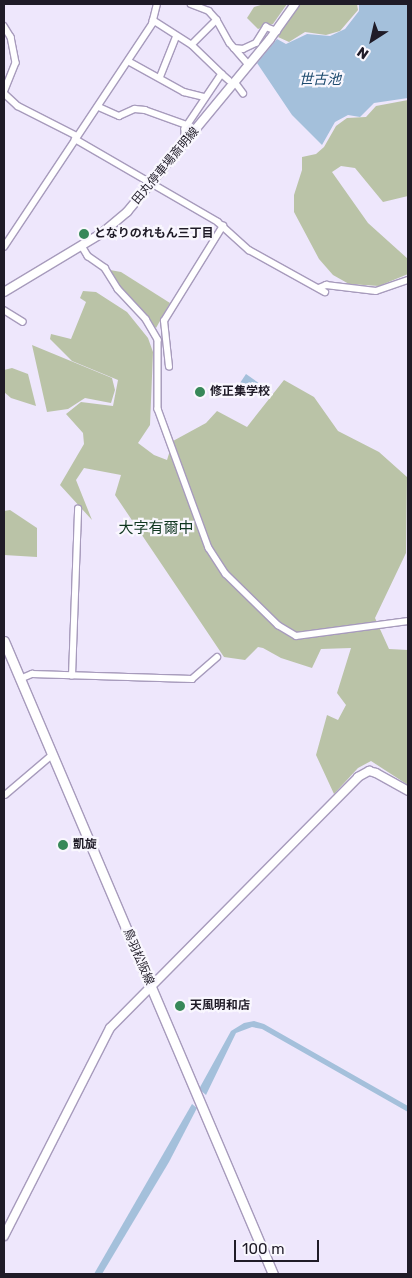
<!DOCTYPE html>
<html>
<head>
<meta charset="utf-8">
<style>
	body { margin:0 }
	#map { position:relative; width:412px; height:1278px; overflow:hidden; background:#eee7fc; font-family:Rubik,"Noto Sans JP",sans-serif }
	div>[style] { position:absolute }
	.green>* { inset:0; background:#bac3a7 }
	.water>* { inset:0; background:#a4c0db }
	.roads { filter:drop-shadow(1px 0 #a79bbc) drop-shadow(-1px 0 #a79bbc) drop-shadow(0 1px #a79bbc) drop-shadow(0 -1px #a79bbc) }
	.street>* { height:5.5px; margin:-2.75px; padding:0 2.75px; transform-origin:2.75px; border-radius:2.75px; background:#fff }
	.secondary>* { height:8px; margin:-4px; padding:0 4px; transform-origin:4px; border-radius:4px; background:#fff }
	.primary>* { height:9px; margin:-4.5px; padding:0 4.5px; transform-origin:4.5px; border-radius:4.5px; background:#fff }
	.dots>* { width:14px; height:14px; translate:-50% -50%; box-sizing:border-box; border:2px solid #f9f7fe; border-radius:50% }
	span { translate:-50% -50%; white-space:nowrap; text-align:center; line-height:1.15; -webkit-text-stroke:4.5px #f9f7fe; paint-order:stroke }
	.street-label { font-size:12px; color:#1f1b27 }
	.poi-label { font-size:12px; color:#1f1b27; font-weight:700 }
	.left { translate:0 -50%; text-align:left }
	.water-label { font-size:14px; color:#1d4a6e; font-style:italic }
	.quarter-label { font-size:15px; color:#103721 }
	.frame { position:absolute; inset:0; border:5px solid #1f1b27; pointer-events:none }
	.north { position:absolute; left:347px; top:15px; width:50px; height:50px; -webkit-text-stroke:4px #f9f7fe; paint-order:stroke; rotate:215deg; font-size:14px; font-weight:700; line-height:20px; text-align:center; color:#1f1b27 }
	.north::after { content:''; display:block; margin:auto; width:18px; height:22px; background:#1f1b27; clip-path:polygon(50% 0,100% 100%,50% 72%,0 100%) }
	.scale { position:absolute; left:234px; top:1240px; width:85px; height:22px; box-sizing:border-box; border:2px solid #1f1b27; border-top:0; padding-left:6px; font-size:15px; line-height:18px; white-space:nowrap; color:#1f1b27; -webkit-text-stroke:4px #f9f7fe; paint-order:stroke }
</style>
</head>
<body>
<div id="map">
	<div class="green">
		<i style="clip-path:polygon(264px 4px,287px 4px,273px 24px,258px 29px,247px 18px,254px 7px)"></i>
		<i style="clip-path:polygon(298px 4px,357px 4px,358px 10px,340px 31px,326px 35px,305px 32px,289px 42px,278px 37px)"></i>
		<i style="clip-path:polygon(408px 100px,408px 196px,383px 202px,355px 168px,341px 166px,332px 172px,368px 223px,408px 259px,408px 274px,379px 286px,349px 284px,333px 275px,319px 259px,294px 212px,294px 195px,302px 170px,302px 157px,316px 154px,324px 147px,336px 126px,347px 118px,366px 117px,376px 106px)"></i>
		<i style="clip-path:polygon(110px 270px,121px 272px,170px 303px,156px 328px,120px 287px)"></i>
		<i style="clip-path:polygon(83px 291px,96px 292px,127px 312px,148px 338px,153px 352px,150px 425px,138px 443px,154px 455px,167px 460px,173px 441px,206px 423px,217px 411px,247px 427px,284px 380px,314px 397px,338px 431px,379px 452px,407px 477px,406px 553px,375px 618px,389px 649px,408px 650px,408px 785px,371px 761px,358px 768px,334px 794px,316px 755px,327px 715px,338px 720px,346px 705px,337px 693px,351px 648px,321px 649px,312px 668px,281px 658px,263px 648px,258px 647px,245px 660px,224px 657px,115px 495px,121px 475px,84px 468px,76px 480px,92px 520px,60px 485px,84px 444px,83px 433px,66px 414px,81px 402px,113px 406px,118px 380px,72px 361px,50px 339px,51px 334px,71px 339px,86px 302px,80px 298px)"></i>
		<i style="clip-path:polygon(32px 345px,112px 378px,115px 390px,111px 403px,85px 398px,68px 409px,47px 412px)"></i>
		<i style="clip-path:polygon(12px 368px,28px 374px,36px 406px,11px 398px,4px 392px,4px 370px)"></i>
		<i style="clip-path:polygon(10px 510px,37px 528px,37px 557px,4px 555px,4px 511px)"></i>
	</div>
	<div class="water">
		<i style="clip-path:polygon(359px 4px,408px 4px,408px 98px,374px 103px,360px 117px,348px 115px,335px 122px,322px 145px,292px 115px,257px 63px,277px 39px,286px 44px,307px 34px,330px 36px,345px 29px,359px 11px)"></i>
		<i style="clip-path:polygon(246px 374px,263px 386px,258px 395px,240px 383px)"></i>
		<i style="clip-path:polygon(254px 1021px,264px 1024px,408px 1106px,408px 1112px,262px 1029px,252px 1027px,236px 1033px,206px 1095px,199px 1089px,231px 1031px,244px 1023px)"></i>
		<i style="clip-path:polygon(192px 1104px,197px 1108px,169px 1162px,102px 1274px,94px 1274px)"></i>
	</div>
	<div class="roads">
		<div class="street">
			<i style="left:191px;top:4px;width:19px;rotate:21deg"></i>
			<i style="left:209px;top:11px;width:12px;rotate:48deg"></i>
			<i style="left:217px;top:20px;width:35px;rotate:135deg"></i>
			<i style="left:153px;top:20px;width:46px;rotate:32.7deg"></i>
			<i style="left:192px;top:45px;width:42px;rotate:44deg"></i>
			<i style="left:222px;top:74px;width:66px;rotate:123.9deg"></i>
			<i style="left:185px;top:129px;width:15px;rotate:90deg"></i>
			<i style="left:217px;top:20px;width:26px;rotate:61deg"></i>
			<i style="left:230px;top:43px;width:29px;rotate:49deg"></i>
			<i style="left:4px;top:26px;width:13px;rotate:58deg"></i>
			<i style="left:11px;top:37px;width:26px;rotate:79deg"></i>
			<i style="left:16px;top:63px;width:32px;rotate:112deg"></i>
			<i style="left:234px;top:48px;width:9px;rotate:6deg"></i>
			<i style="left:243px;top:49px;width:14px;rotate:-25deg"></i>
			<i style="left:256px;top:43px;width:19px;rotate:-58deg"></i>
			<i style="left:266px;top:27px;width:12px;rotate:20deg"></i>
			<i style="left:128px;top:61px;width:64px;rotate:29deg"></i>
			<i style="left:184px;top:92px;width:21px;rotate:14deg"></i>
			<i style="left:222px;top:74px;width:9px;rotate:41deg"></i>
			<i style="left:160px;top:77px;width:43px;rotate:-68.2deg"></i>
			<i style="left:238px;top:86px;width:9px;rotate:54deg"></i>
			<i style="left:4px;top:93px;width:19px;rotate:43deg"></i>
			<i style="left:18px;top:106px;width:66px;rotate:27deg"></i>
			<i style="left:99px;top:107px;width:22px;rotate:24deg"></i>
			<i style="left:119px;top:116px;width:17px;rotate:-24deg"></i>
			<i style="left:135px;top:109px;width:10px;rotate:6deg"></i>
			<i style="left:145px;top:110px;width:45px;rotate:19.7deg"></i>
			<i style="left:75px;top:139px;width:165px;rotate:30.1deg"></i>
			<i style="left:218px;top:222px;width:42px;rotate:42.1deg"></i>
			<i style="left:249px;top:250px;width:87px;rotate:28.9deg"></i>
			<i style="left:82px;top:246px;width:12px;rotate:59deg"></i>
			<i style="left:88px;top:256px;width:21px;rotate:35deg"></i>
			<i style="left:105px;top:268px;width:25px;rotate:58deg"></i>
			<i style="left:118px;top:289px;width:41px;rotate:47deg"></i>
			<i style="left:146px;top:319px;width:24px;rotate:60deg"></i>
			<i style="left:158px;top:340px;width:69px;rotate:90deg"></i>
			<i style="left:158px;top:409px;width:148px;rotate:69.9deg"></i>
			<i style="left:209px;top:548px;width:31px;rotate:57deg"></i>
			<i style="left:226px;top:574px;width:73px;rotate:44.4deg"></i>
			<i style="left:278px;top:625px;width:21px;rotate:31deg"></i>
			<i style="left:296px;top:636px;width:113px;rotate:-7.6deg"></i>
			<i style="left:4px;top:247px;width:268px;rotate:-56.4deg"></i>
			<i style="left:152px;top:24px;width:21px;rotate:-76deg"></i>
			<i style="left:319px;top:288px;width:8px;rotate:-23deg"></i>
			<i style="left:326px;top:285px;width:50px;rotate:6.8deg"></i>
			<i style="left:376px;top:291px;width:34px;rotate:-19deg"></i>
			<i style="left:4px;top:310px;width:22px;rotate:32deg"></i>
			<i style="left:169px;top:367px;width:46px;rotate:-96.2deg"></i>
			<i style="left:164px;top:321px;width:112px;rotate:-58.2deg"></i>
			<i style="left:72px;top:676px;width:167px;rotate:-87.9deg"></i>
			<i style="left:20px;top:679px;width:13px;rotate:-23deg"></i>
			<i style="left:32px;top:674px;width:160px;rotate:1.8deg"></i>
			<i style="left:192px;top:679px;width:33px;rotate:-41deg"></i>
			<i style="left:5px;top:795px;width:60px;rotate:-40.3deg"></i>
		</div>
		<div class="secondary">
			<i style="left:4px;top:292px;width:114px;rotate:-31deg"></i>
			<i style="left:102px;top:233px;width:33px;rotate:-40deg"></i>
			<i style="left:127px;top:212px;width:224px;rotate:-50.4deg"></i>
			<i style="left:270px;top:39px;width:43px;rotate:-54.5deg"></i>
			<i style="left:4px;top:1236px;width:233px;rotate:-63deg"></i>
			<i style="left:110px;top:1028px;width:353px;rotate:-45.3deg"></i>
			<i style="left:358px;top:777px;width:13px;rotate:-29deg"></i>
			<i style="left:369px;top:771px;width:7px;rotate:16deg"></i>
			<i style="left:376px;top:773px;width:37px;rotate:29deg"></i>
		</div>
		<div class="primary">
			<i style="left:4px;top:641px;width:688px;rotate:66.98deg"></i>
		</div>
	</div>
	<div class="dots">
		<i style="left:84px;top:234px;background:#378859"></i>
		<i style="left:200px;top:392px;background:#378859"></i>
		<i style="left:63px;top:845px;background:#378859"></i>
		<i style="left:180px;top:1006px;background:#378859"></i>
	</div>
	<div class="street-label">
		<span style="left:166px;top:166px;rotate:-50deg">田丸停車場斎明線</span>
		<span style="left:138px;top:957px;rotate:67deg">鳥羽松阪線</span>
	</div>
	<div class="poi-label">
		<span class="left" style="left:94px;top:234px">となりのれもん三丁目</span>
		<span class="left" style="left:210px;top:392px">修正集学校</span>
		<span class="left" style="left:73px;top:845px">凱旋</span>
		<span class="left" style="left:190px;top:1006px">天風明和店</span>
	</div>
	<div class="water-label">
		<span style="left:320px;top:80px">世古池</span>
	</div>
	<div class="quarter-label">
		<span style="left:156px;top:529px">大字有爾中</span>
	</div>
	<div class="frame"></div>
	<div class="north">N</div>
	<div class="scale">100 m</div>
</div>
</body>
</html>
